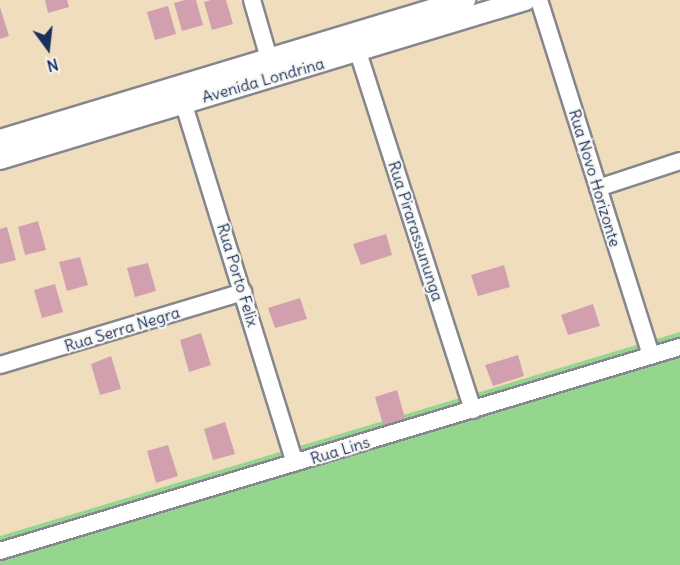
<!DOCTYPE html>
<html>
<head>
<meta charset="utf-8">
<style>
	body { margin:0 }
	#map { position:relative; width:680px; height:565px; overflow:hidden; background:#f0ddbd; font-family:Delius,sans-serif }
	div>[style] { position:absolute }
	.green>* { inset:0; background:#95d68e }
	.building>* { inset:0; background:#d29faf }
	.roads { filter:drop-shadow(2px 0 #86868e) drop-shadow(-2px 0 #86868e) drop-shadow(0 2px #86868e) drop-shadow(0 -2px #86868e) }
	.minor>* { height:16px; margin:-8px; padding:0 8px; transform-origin:8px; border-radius:8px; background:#fff }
	.tertiary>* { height:20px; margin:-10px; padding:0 10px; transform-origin:10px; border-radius:10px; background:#fff }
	span { translate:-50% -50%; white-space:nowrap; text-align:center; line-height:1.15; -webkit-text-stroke:4.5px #f6f6f2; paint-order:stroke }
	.street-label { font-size:16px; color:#1b2f5e }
	.north { position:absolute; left:18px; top:18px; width:60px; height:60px; -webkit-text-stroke:4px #f6f6f2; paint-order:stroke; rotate:165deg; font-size:16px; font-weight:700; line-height:24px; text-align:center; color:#1b2f5e }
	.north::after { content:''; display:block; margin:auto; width:21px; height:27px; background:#1b2f5e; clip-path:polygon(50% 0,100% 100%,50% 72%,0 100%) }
</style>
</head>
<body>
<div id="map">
	<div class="green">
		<i style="clip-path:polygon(680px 332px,680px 565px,0 565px,0 536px)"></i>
	</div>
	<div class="building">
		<i style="clip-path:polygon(45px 0,67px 0,69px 7px,48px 13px)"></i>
		<i style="clip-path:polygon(185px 0,196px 0,203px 25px,182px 31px,174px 3px)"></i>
		<i style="clip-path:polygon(211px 0,226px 0,233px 24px,212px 30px,204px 2px)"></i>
		<i style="clip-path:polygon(168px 6px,176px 34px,155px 40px,147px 12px)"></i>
		<i style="clip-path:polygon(0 7px,9px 36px,0 39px)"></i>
		<i style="clip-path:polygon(38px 221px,46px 250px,25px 255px,18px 227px)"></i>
		<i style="clip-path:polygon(7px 227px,16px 260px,0 264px,0 229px)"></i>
		<i style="clip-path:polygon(386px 234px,392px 255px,361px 265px,353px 244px)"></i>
		<i style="clip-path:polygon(80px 257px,88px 285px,67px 291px,59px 262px)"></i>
		<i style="clip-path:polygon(148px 263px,156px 291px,135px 297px,127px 268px)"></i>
		<i style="clip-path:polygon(504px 265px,510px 287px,478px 296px,471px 275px)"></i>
		<i style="clip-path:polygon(55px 284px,63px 312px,42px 318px,34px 290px)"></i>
		<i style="clip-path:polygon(300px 298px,307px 319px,275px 328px,268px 308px)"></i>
		<i style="clip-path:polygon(593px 304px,600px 326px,568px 335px,561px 315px)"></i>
		<i style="clip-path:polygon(201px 333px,211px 365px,189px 372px,180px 340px)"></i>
		<i style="clip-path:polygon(518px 355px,524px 376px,493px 386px,485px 365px)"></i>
		<i style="clip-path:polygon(111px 356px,121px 389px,100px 395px,91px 364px)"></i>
		<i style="clip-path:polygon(397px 390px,406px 422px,384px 428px,375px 397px)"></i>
		<i style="clip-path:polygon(225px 422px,235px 454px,213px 460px,204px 429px)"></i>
		<i style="clip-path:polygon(168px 445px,178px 476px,156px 483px,147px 451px)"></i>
	</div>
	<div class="roads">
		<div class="minor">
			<i style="left:252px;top:0;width:72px;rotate:73.8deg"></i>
			<i style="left:539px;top:0;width:373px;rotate:72.5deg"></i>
			<i style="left:358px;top:52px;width:376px;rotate:72.2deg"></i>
			<i style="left:180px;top:92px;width:388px;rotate:72.8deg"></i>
			<i style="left:598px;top:188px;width:86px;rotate:-18.2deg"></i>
			<i style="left:0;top:365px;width:254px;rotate:-16.7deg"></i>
			<i style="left:0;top:551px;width:710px;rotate:-16.7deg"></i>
		</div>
		<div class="tertiary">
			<i style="left:0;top:140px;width:486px;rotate:-16.8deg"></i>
			<i style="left:0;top:159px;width:549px;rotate:-16.85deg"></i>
		</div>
	</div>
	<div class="street-label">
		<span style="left:263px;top:80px;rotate:-16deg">Avenida Londrina</span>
		<span style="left:595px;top:178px;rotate:73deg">Rua Novo Horizonte</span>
		<span style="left:416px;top:231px;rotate:72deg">Rua Pirarassununga</span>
		<span style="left:238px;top:275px;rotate:73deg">Rua Porto Felix</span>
		<span style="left:122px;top:329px;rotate:-17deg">Rua Serra Negra</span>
		<span style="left:340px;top:450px;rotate:-17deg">Rua Lins</span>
	</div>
	<div class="north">N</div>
</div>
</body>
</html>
